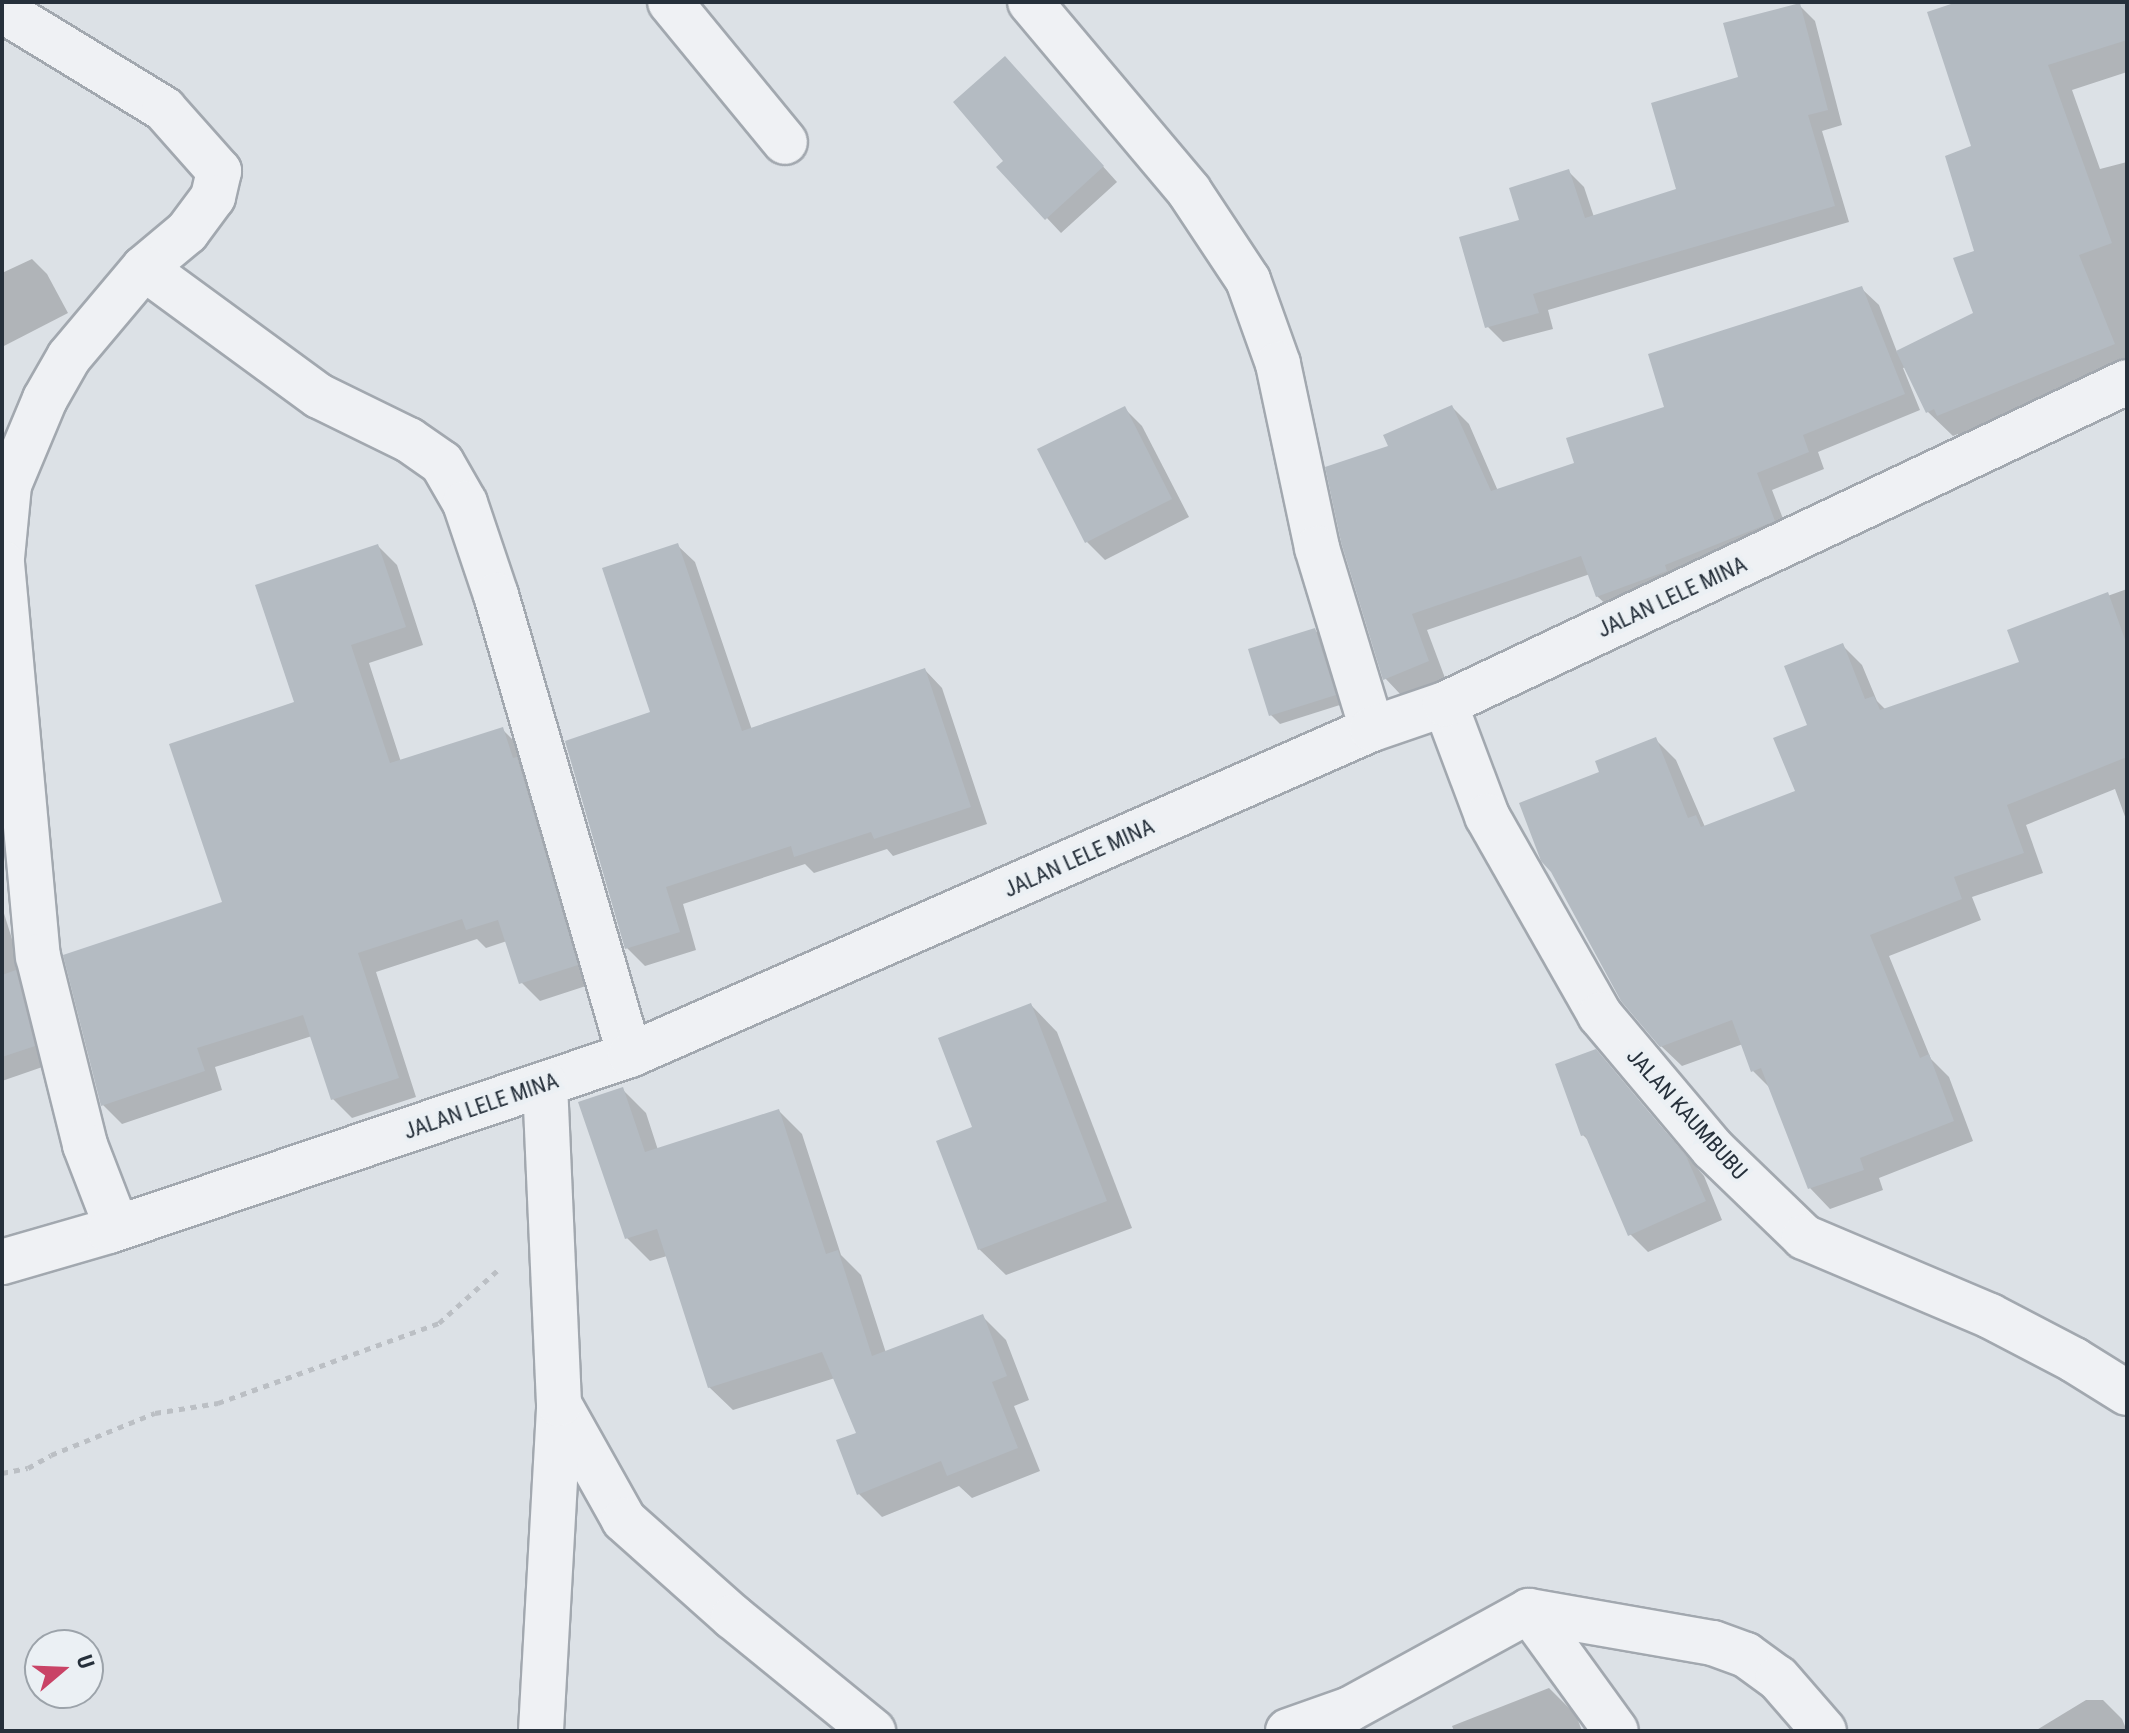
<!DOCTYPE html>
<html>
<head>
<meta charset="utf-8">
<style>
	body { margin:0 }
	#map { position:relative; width:2129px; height:1733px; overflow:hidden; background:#dce1e6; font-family:"Roboto Condensed",sans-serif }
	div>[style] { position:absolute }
	.shadow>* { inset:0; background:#0003 }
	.building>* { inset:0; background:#b4bbc2 }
	.path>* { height:5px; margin-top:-2.5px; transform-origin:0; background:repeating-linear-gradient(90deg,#bbbfc4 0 6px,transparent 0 12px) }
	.roads { filter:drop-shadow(2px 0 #a2a8af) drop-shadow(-2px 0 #a2a8af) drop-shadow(0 2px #a2a8af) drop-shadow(0 -2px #a2a8af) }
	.street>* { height:44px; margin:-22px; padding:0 22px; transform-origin:22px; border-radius:22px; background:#eff1f4 }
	span { translate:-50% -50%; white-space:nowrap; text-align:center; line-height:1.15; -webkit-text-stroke:8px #ebf0f4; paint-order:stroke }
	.street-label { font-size:22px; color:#26303b }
	.frame { position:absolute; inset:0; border:4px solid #26303b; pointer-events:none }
	.north { position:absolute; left:24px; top:1629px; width:80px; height:80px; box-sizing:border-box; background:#ebf0f4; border:2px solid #9ca3aa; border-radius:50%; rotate:71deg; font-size:22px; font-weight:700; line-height:32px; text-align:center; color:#26303b }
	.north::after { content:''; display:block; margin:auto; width:28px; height:36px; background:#c94366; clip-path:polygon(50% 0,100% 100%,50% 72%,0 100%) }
</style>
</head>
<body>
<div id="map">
	<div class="shadow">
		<i style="clip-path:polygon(1964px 2px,2127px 2px,2127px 72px,2072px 90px,2100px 169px,2127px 162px,2127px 374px,1964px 440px,1958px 434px,1953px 436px,1928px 412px,1906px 367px,1903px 368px,1920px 410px,1818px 452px,1824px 469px,1772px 490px,1790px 537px,1614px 612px,1597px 596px,1590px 574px,1427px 630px,1445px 678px,1401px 695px,1385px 678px,1390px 447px,1452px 407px,1469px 424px,1498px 491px,1576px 464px,1862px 289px,1879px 305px,1897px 352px,1976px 314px,1974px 148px)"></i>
		<i style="clip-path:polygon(1799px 5px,1815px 21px,1842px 125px,1822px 131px,1849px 222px,1548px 310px,1553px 329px,1503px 342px,1487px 326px,1522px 221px,1568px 171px,1584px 187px,1594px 217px,1679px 191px,1740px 79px)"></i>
		<i style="clip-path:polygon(1020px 74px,1117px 182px,1061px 233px,999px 167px,1006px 161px)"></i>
		<i style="clip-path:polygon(32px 259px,47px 274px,68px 313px,2px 347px,2px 273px)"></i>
		<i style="clip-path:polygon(1124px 408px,1142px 426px,1189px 517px,1105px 560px,1087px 542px)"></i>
		<i style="clip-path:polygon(677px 545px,695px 562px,752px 730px,925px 670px,942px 688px,987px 824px,893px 856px,887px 849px,814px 873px,805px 864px,683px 904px,696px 950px,645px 966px,627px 948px,567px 742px,653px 714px)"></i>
		<i style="clip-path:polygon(378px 546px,397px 565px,423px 645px,369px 663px,401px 762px,502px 729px,521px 748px,595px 983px,540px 1001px,521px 982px,507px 941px,486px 948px,477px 939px,376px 972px,416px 1097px,352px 1118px,333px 1099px,312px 1036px,215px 1067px,222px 1090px,122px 1124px,103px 1105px,224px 903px,296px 703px)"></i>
		<i style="clip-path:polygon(2127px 589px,2127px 822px,2115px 789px,2026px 825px,2043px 873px,1972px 897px,1981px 920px,1889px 956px,1931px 1059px,1949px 1077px,1973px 1141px,1879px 1178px,1883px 1190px,1830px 1209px,1810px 1188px,1772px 1090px,1753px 1071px,1743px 1044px,1682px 1066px,1661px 1046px,1602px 773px,1656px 740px,1676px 760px,1705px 827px,1798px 792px,1810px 726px,1842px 645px,1862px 665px,1877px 701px,1886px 710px,2021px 663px,2010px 631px)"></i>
		<i style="clip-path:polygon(1315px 630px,1323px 639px,1343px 704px,1280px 724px,1271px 715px)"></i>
		<i style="clip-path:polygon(2px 907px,51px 1064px,2px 1081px)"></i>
		<i style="clip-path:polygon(1031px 1005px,1057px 1032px,1132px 1228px,1006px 1275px,979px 1249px,974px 1128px)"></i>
		<i style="clip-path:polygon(1595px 1051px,1704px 1176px,1722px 1220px,1648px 1252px,1630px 1234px,1590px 1142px,1583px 1135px)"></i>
		<i style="clip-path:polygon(622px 1089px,646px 1113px,658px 1150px,779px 1111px,802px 1134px,841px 1255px,861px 1275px,886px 1353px,982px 1316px,1006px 1340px,1029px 1400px,1014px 1406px,1040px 1471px,972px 1498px,959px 1486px,882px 1517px,859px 1494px,858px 1435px,835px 1378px,733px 1410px,709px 1387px,667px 1256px,650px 1261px,627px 1238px)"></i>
		<i style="clip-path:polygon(1549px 1688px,1576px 1715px,1582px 1731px,1454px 1731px,1452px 1726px)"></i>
		<i style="clip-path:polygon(2086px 1700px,2103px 1700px,2122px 1719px,2127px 1731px,2035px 1731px)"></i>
	</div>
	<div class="building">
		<i style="clip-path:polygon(1957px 2px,2127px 2px,2127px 40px,2048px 65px,2112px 243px,2079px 255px,2115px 344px,1937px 416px,1934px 409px,1926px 413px,1896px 351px,1973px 313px,1953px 258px,1974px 251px,1945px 156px,1971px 146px,1927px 12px)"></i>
		<i style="clip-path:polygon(1800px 3px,1828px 110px,1808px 115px,1835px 206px,1533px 294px,1539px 313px,1485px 328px,1459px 237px,1519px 220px,1509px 188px,1569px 169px,1585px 218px,1676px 189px,1651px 103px,1738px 77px,1723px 23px)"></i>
		<i style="clip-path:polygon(1005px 56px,1104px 166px,1045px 220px,996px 167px,1003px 161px,953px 102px)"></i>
		<i style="clip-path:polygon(1862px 286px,1905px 394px,1803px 435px,1809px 452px,1757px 473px,1775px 521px,1665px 565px,1667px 571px,1596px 597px,1581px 556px,1412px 614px,1429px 661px,1383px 680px,1341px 542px,1325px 467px,1388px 446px,1383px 435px,1452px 405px,1491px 491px,1574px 463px,1566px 438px,1664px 407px,1648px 354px)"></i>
		<i style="clip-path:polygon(1125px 406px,1172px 499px,1085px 543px,1037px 449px)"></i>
		<i style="clip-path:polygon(678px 543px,742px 731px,925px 668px,971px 807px,874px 839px,871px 832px,794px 857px,791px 846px,666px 887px,680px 932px,625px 949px,565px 741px,650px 712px,602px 568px)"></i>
		<i style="clip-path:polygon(378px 544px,406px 627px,351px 645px,390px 763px,503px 727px,513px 758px,517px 757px,578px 965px,519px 984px,498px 920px,466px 930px,462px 919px,358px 953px,399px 1078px,331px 1100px,303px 1015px,197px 1048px,205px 1071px,101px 1106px,63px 955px,222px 902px,169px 744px,294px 702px,255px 585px)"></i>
		<i style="clip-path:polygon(2108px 592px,2127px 645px,2127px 757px,2007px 805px,2024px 853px,1954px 877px,1962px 899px,1870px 935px,1920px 1058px,1929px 1054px,1954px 1121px,1860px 1158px,1864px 1170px,1808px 1189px,1761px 1068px,1751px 1072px,1732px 1020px,1660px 1047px,1621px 1001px,1551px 872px,1541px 861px,1519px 803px,1599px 772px,1595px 761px,1656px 737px,1688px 818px,1696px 815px,1701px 827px,1795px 791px,1773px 738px,1807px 725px,1784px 666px,1843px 643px,1865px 699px,1874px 696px,1880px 710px,2019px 662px,2007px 630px)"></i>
		<i style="clip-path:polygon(1315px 628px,1336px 695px,1269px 716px,1248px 649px)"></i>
		<i style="clip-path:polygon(16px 970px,35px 1046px,2px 1057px,2px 975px)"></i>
		<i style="clip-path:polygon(1031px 1003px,1107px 1201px,978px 1250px,936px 1141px,972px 1127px,938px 1038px)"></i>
		<i style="clip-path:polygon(1596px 1049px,1686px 1156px,1706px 1201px,1628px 1236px,1585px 1135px,1581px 1136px,1555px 1064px)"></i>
		<i style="clip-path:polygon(623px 1087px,645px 1152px,779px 1109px,826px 1254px,838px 1250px,872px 1356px,983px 1314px,1007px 1376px,992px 1382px,1018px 1448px,947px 1476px,941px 1461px,857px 1495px,836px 1440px,856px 1433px,822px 1352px,708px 1388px,657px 1229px,625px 1239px,578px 1102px)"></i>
	</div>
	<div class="path">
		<i style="left:2px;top:1473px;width:26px;rotate:-11deg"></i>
		<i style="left:28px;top:1468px;width:26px;rotate:-29deg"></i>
		<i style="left:51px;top:1455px;width:112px;rotate:-22deg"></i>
		<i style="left:155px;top:1413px;width:64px;rotate:-9deg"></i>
		<i style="left:218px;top:1403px;width:235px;rotate:-19.9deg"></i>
		<i style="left:439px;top:1323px;width:81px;rotate:-42deg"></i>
	</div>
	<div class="roads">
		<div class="street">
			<i style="left:670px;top:2px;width:181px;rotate:50.6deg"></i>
			<i style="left:1030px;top:2px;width:247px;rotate:49.9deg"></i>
			<i style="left:1189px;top:191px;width:107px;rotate:56.5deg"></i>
			<i style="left:1248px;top:280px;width:89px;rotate:70.3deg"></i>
			<i style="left:1278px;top:364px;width:188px;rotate:78deg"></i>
			<i style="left:1317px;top:548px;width:189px;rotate:73.1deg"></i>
			<i style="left:2px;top:10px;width:190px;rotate:31.4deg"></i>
			<i style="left:164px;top:109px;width:83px;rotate:48.4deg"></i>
			<i style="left:219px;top:171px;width:27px;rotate:103deg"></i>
			<i style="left:213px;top:197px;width:44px;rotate:126.6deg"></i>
			<i style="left:187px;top:232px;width:56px;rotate:140.1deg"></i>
			<i style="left:2px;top:558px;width:73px;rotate:-84.5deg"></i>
			<i style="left:9px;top:485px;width:93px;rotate:-67.3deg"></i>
			<i style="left:45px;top:399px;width:48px;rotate:-60.3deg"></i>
			<i style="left:69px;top:357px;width:116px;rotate:-49.9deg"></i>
			<i style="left:144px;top:268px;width:217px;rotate:36.2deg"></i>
			<i style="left:319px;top:396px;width:100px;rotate:26.1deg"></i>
			<i style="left:409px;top:440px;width:40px;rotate:34.9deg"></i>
			<i style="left:442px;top:463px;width:46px;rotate:60.1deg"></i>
			<i style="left:465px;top:503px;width:97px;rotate:71.4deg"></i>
			<i style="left:496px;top:595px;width:479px;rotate:73.8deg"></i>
			<i style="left:2px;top:563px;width:395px;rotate:84.8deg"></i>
			<i style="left:38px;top:956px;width:195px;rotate:76deg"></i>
			<i style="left:85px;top:1145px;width:89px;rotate:68.9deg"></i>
			<i style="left:1445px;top:704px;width:120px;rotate:69.4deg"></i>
			<i style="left:1487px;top:816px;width:229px;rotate:60.4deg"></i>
			<i style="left:1600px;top:1015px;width:175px;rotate:49.9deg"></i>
			<i style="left:1713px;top:1149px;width:127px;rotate:44deg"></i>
			<i style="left:1804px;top:1237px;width:202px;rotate:23deg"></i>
			<i style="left:1990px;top:1316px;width:95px;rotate:27.6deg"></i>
			<i style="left:2074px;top:1360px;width:62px;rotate:31.9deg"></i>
			<i style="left:2px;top:1262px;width:111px;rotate:-16.2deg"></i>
			<i style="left:109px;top:1231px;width:550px;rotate:-18.67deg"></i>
			<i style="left:630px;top:1055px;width:810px;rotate:-23.72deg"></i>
			<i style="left:1372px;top:729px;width:77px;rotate:-18.9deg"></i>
			<i style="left:1445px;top:704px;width:754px;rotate:-25.27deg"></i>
			<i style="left:559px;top:1404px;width:133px;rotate:60.7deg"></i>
			<i style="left:624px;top:1520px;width:146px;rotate:41.7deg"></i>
			<i style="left:733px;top:1617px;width:181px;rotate:39.2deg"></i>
			<i style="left:1529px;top:1611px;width:148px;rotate:54.1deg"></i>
			<i style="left:541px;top:1731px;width:327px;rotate:-86.8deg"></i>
			<i style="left:559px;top:1404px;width:320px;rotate:-92.5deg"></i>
			<i style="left:1288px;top:1731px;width:66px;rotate:-19.5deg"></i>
			<i style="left:1350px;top:1709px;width:204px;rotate:-28.7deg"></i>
			<i style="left:1529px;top:1611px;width:187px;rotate:9.9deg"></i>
			<i style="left:1713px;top:1643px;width:35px;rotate:20deg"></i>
			<i style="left:1746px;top:1655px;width:39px;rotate:36deg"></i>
			<i style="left:1778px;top:1678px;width:70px;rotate:49deg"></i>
		</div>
	</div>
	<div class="street-label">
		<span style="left:1672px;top:597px;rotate:-25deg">JALAN LELE MINA</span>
		<span style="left:1079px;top:858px;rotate:-24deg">JALAN LELE MINA</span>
		<span style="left:481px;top:1106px;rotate:-19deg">JALAN LELE MINA</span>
		<span style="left:1687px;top:1114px;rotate:48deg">JALAN KAUMBUBU</span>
	</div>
	<div class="frame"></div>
	<div class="north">U</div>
</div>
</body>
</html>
